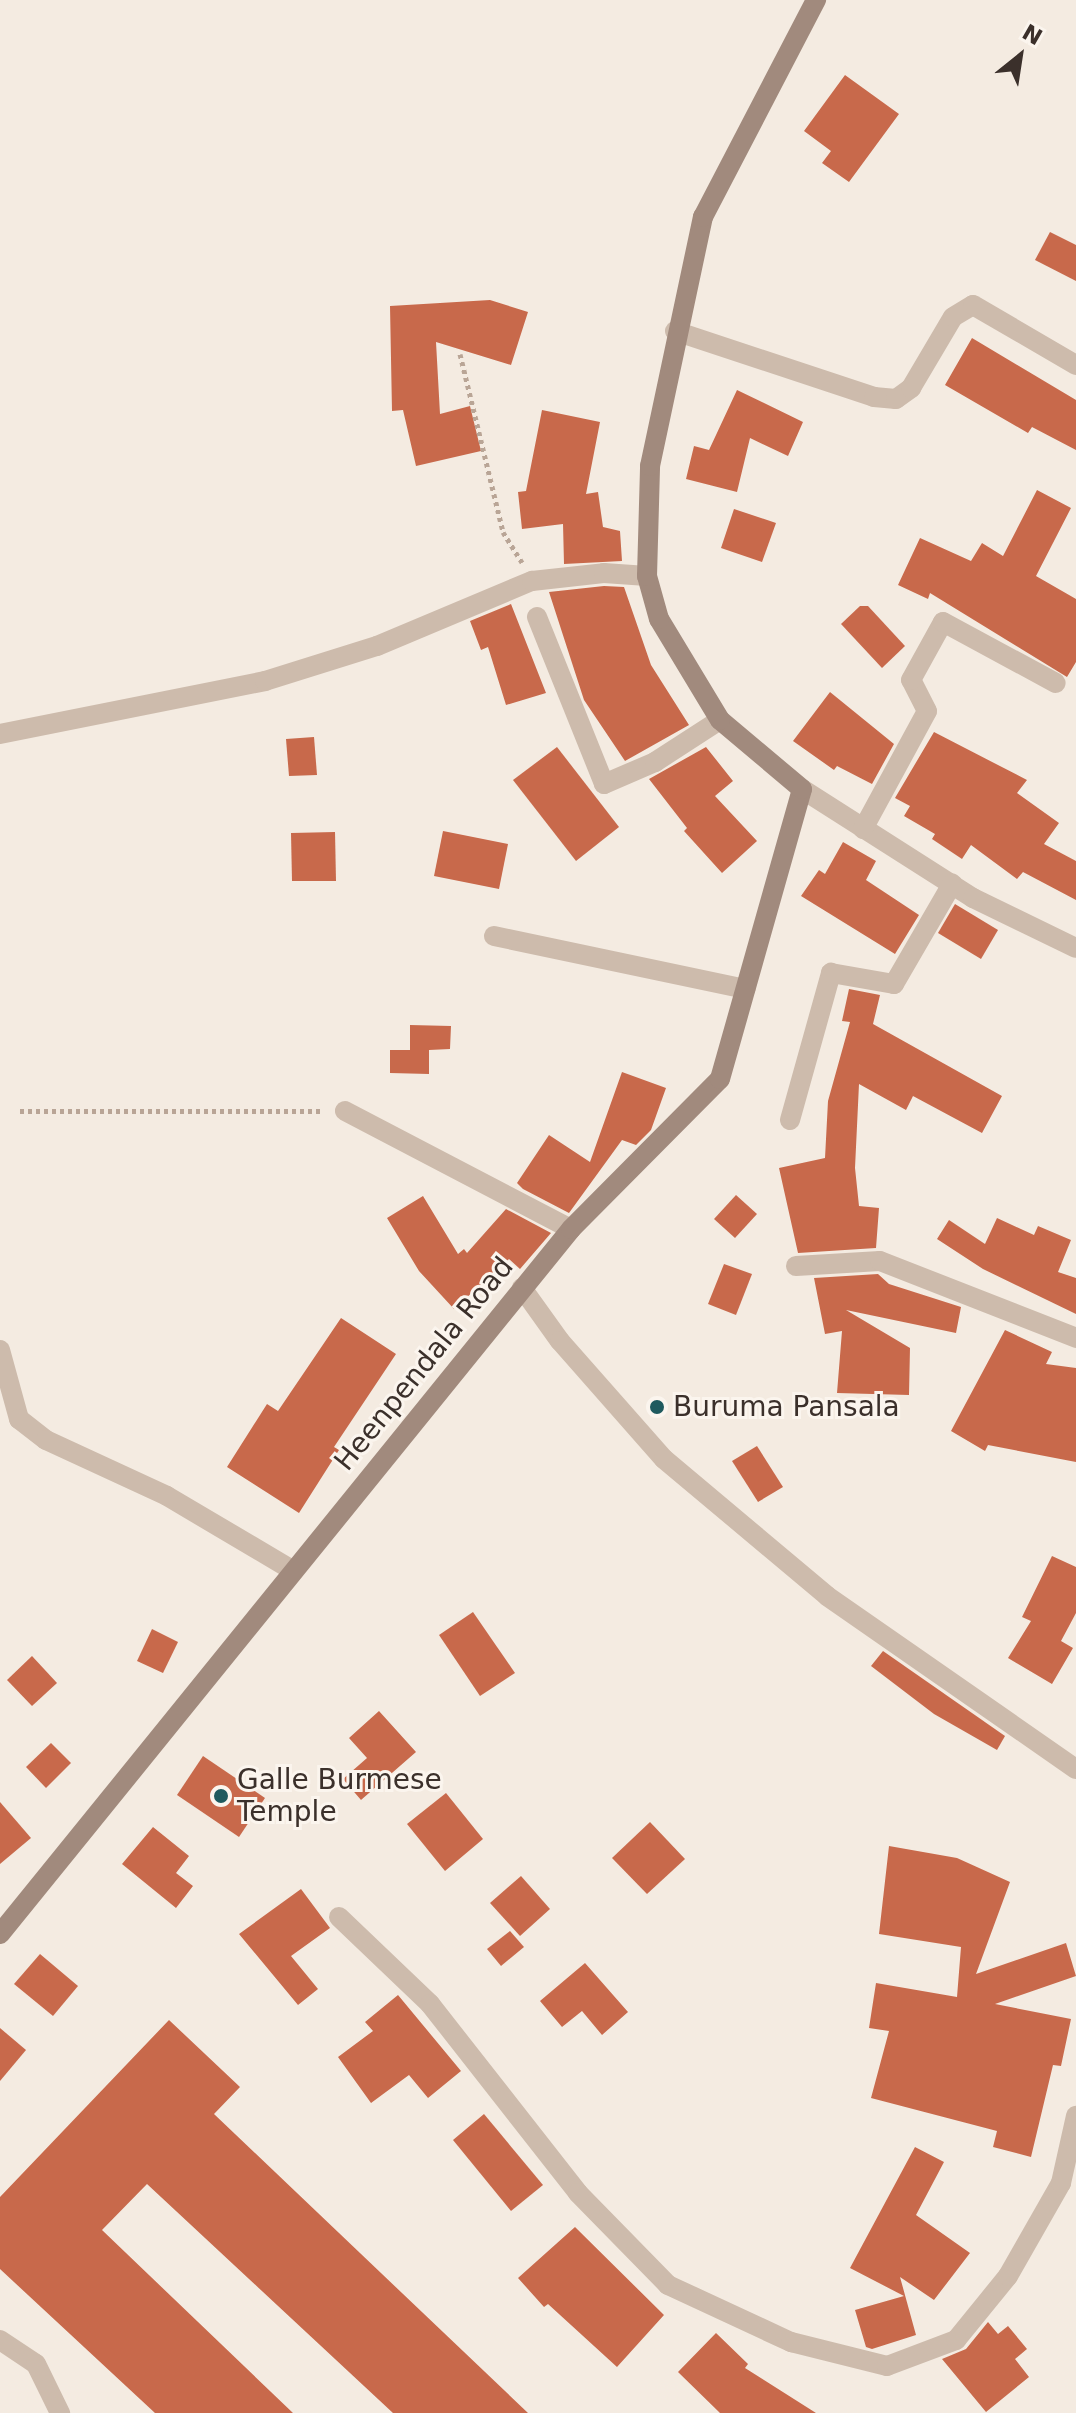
<!DOCTYPE html>
<html>
<head>
<meta charset="utf-8">
<style>
	body { margin:0 }
	#map { position:relative; width:1076px; height:2413px; overflow:hidden; background:#f4ebe1; font-family:"DejaVu Sans",sans-serif }
	div>[style] { position:absolute }
	.building>* { inset:0; background:#c8694b }
	.path>* { height:5px; margin-top:-2.5px; transform-origin:0; background:repeating-linear-gradient(90deg,#b9a596 0 4px,transparent 0 8px) }
	.street>* { height:20px; margin:-10px; padding:0 10px; transform-origin:10px; border-radius:10px; background:#cdbbac }
	.secondary>* { height:20px; margin:-10px; padding:0 10px; transform-origin:10px; border-radius:10px; background:#a18a7d }
	.dots>* { width:22px; height:22px; translate:-50% -50%; box-sizing:border-box; border:4px solid #fbf5ee; border-radius:50% }
	span { translate:-50% -50%; white-space:nowrap; text-align:center; line-height:1.15; -webkit-text-stroke:6px #fbf5ee; paint-order:stroke }
	.street-label { font-size:28px; color:#3b302b }
	.poi-label { font-size:28px; color:#3b302b }
	.left { translate:0 -50%; text-align:left }
	.north { position:absolute; left:980px; top:16px; width:80px; height:80px; -webkit-text-stroke:6px #fbf5ee; paint-order:stroke; rotate:30deg; font-size:22px; font-weight:700; line-height:32px; text-align:center; color:#3b302b }
	.north::after { content:''; display:block; margin:auto; width:28px; height:36px; background:#3b302b; clip-path:polygon(50% 0,100% 100%,50% 72%,0 100%) }
</style>
</head>
<body>
<div id="map">
	<div class="building">
		<i style="clip-path:polygon(845px 75px,899px 114px,849px 182px,822px 163px,831px 151px,804px 131px)"></i>
		<i style="clip-path:polygon(1050px 232px,1076px 245px,1076px 281px,1035px 260px)"></i>
		<i style="clip-path:polygon(490px 300px,528px 312px,511px 365px,436px 342px,440px 414px,470px 406px,481px 451px,416px 466px,403px 410px,392px 411px,390px 306px)"></i>
		<i style="clip-path:polygon(972px 338px,1076px 400px,1076px 450px,1032px 427px,1028px 433px,945px 385px)"></i>
		<i style="clip-path:polygon(737px 390px,803px 422px,788px 456px,750px 438px,737px 492px,686px 479px,694px 446px,709px 450px)"></i>
		<i style="clip-path:polygon(542px 410px,600px 422px,586px 494px,598px 492px,603px 527px,620px 531px,622px 561px,564px 564px,563px 524px,522px 529px,518px 492px,526px 491px)"></i>
		<i style="clip-path:polygon(1037px 490px,1071px 508px,1036px 576px,1076px 599px,1076px 662px,1067px 677px,930px 593px,928px 599px,898px 585px,920px 538px,971px 561px,982px 543px,1003px 556px)"></i>
		<i style="clip-path:polygon(734px 509px,776px 523px,762px 562px,721px 548px)"></i>
		<i style="clip-path:polygon(604px 586px,624px 587px,651px 665px,689px 725px,625px 761px,584px 700px,549px 592px)"></i>
		<i style="clip-path:polygon(511px 604px,546px 693px,506px 705px,488px 647px,481px 650px,470px 621px)"></i>
		<i style="clip-path:polygon(860px 606px,868px 606px,905px 646px,882px 668px,841px 624px)"></i>
		<i style="clip-path:polygon(830px 692px,894px 744px,872px 784px,837px 766px,834px 770px,793px 741px)"></i>
		<i style="clip-path:polygon(934px 732px,1027px 780px,1017px 793px,1059px 823px,1044px 844px,1076px 861px,1076px 900px,1023px 872px,1017px 879px,971px 845px,962px 859px,932px 839px,935px 834px,904px 816px,910px 806px,895px 798px)"></i>
		<i style="clip-path:polygon(314px 737px,317px 775px,289px 776px,286px 739px)"></i>
		<i style="clip-path:polygon(557px 747px,619px 827px,576px 861px,513px 780px)"></i>
		<i style="clip-path:polygon(706px 747px,733px 781px,715px 796px,757px 841px,722px 873px,684px 831px,687px 828px,649px 779px)"></i>
		<i style="clip-path:polygon(443px 831px,508px 844px,499px 889px,434px 876px)"></i>
		<i style="clip-path:polygon(335px 832px,336px 881px,292px 881px,291px 833px)"></i>
		<i style="clip-path:polygon(843px 842px,876px 861px,866px 880px,919px 915px,895px 954px,801px 896px,819px 870px,825px 874px)"></i>
		<i style="clip-path:polygon(955px 904px,998px 930px,981px 959px,938px 933px)"></i>
		<i style="clip-path:polygon(849px 989px,880px 995px,873px 1024px,1002px 1096px,982px 1133px,913px 1096px,906px 1110px,859px 1084px,855px 1168px,859px 1206px,879px 1208px,876px 1248px,798px 1253px,779px 1168px,825px 1158px,828px 1101px,850px 1022px,842px 1021px)"></i>
		<i style="clip-path:polygon(410px 1025px,451px 1026px,450px 1049px,429px 1050px,429px 1074px,390px 1073px,390px 1050px,410px 1050px)"></i>
		<i style="clip-path:polygon(622px 1072px,666px 1088px,651px 1130px,636px 1145px,622px 1140px,569px 1213px,523px 1189px,517px 1183px,549px 1135px,590px 1162px)"></i>
		<i style="clip-path:polygon(736px 1195px,757px 1214px,735px 1238px,714px 1219px)"></i>
		<i style="clip-path:polygon(423px 1196px,458px 1254px,464px 1249px,467px 1253px,506px 1209px,551px 1233px,520px 1269px,509px 1259px,454px 1309px,419px 1271px,387px 1218px)"></i>
		<i style="clip-path:polygon(997px 1218px,1034px 1235px,1038px 1226px,1071px 1240px,1058px 1272px,1076px 1278px,1076px 1314px,983px 1269px,937px 1239px,949px 1220px,985px 1244px)"></i>
		<i style="clip-path:polygon(724px 1264px,752px 1274px,736px 1315px,708px 1304px)"></i>
		<i style="clip-path:polygon(878px 1274px,889px 1284px,961px 1307px,956px 1333px,846px 1310px,910px 1348px,909px 1395px,837px 1393px,842px 1331px,825px 1334px,814px 1278px)"></i>
		<i style="clip-path:polygon(341px 1318px,396px 1354px,334px 1447px,339px 1450px,299px 1513px,227px 1467px,267px 1404px,278px 1411px)"></i>
		<i style="clip-path:polygon(1005px 1330px,1052px 1352px,1046px 1364px,1076px 1368px,1076px 1462px,988px 1445px,985px 1451px,951px 1431px)"></i>
		<i style="clip-path:polygon(757px 1446px,783px 1487px,758px 1502px,732px 1461px)"></i>
		<i style="clip-path:polygon(1052px 1556px,1076px 1567px,1076px 1613px,1061px 1641px,1073px 1648px,1052px 1684px,1008px 1658px,1031px 1621px,1022px 1617px)"></i>
		<i style="clip-path:polygon(473px 1612px,515px 1673px,480px 1696px,439px 1635px)"></i>
		<i style="clip-path:polygon(152px 1629px,178px 1642px,163px 1673px,137px 1661px)"></i>
		<i style="clip-path:polygon(883px 1651px,1005px 1736px,997px 1750px,934px 1714px,871px 1666px)"></i>
		<i style="clip-path:polygon(32px 1656px,57px 1683px,32px 1706px,7px 1680px)"></i>
		<i style="clip-path:polygon(379px 1711px,416px 1752px,361px 1800px,343px 1779px,367px 1758px,349px 1738px)"></i>
		<i style="clip-path:polygon(51px 1743px,71px 1763px,46px 1788px,26px 1767px)"></i>
		<i style="clip-path:polygon(203px 1756px,265px 1798px,239px 1837px,177px 1795px)"></i>
		<i style="clip-path:polygon(446px 1793px,483px 1839px,445px 1871px,407px 1824px)"></i>
		<i style="clip-path:polygon(0 1802px,31px 1838px,0 1864px)"></i>
		<i style="clip-path:polygon(650px 1822px,685px 1859px,647px 1894px,612px 1858px)"></i>
		<i style="clip-path:polygon(153px 1827px,189px 1856px,176px 1873px,193px 1886px,176px 1908px,122px 1864px)"></i>
		<i style="clip-path:polygon(889px 1846px,957px 1858px,1010px 1882px,976px 1974px,1066px 1943px,1076px 1976px,995px 2004px,1071px 2019px,1061px 2066px,1053px 2065px,1031px 2157px,993px 2147px,997px 2131px,871px 2098px,889px 2031px,869px 2028px,876px 1983px,957px 1997px,961px 1947px,879px 1934px)"></i>
		<i style="clip-path:polygon(521px 1876px,550px 1909px,520px 1936px,490px 1903px)"></i>
		<i style="clip-path:polygon(301px 1889px,330px 1928px,291px 1956px,318px 1989px,298px 2005px,239px 1934px)"></i>
		<i style="clip-path:polygon(510px 1931px,524px 1947px,501px 1966px,487px 1949px)"></i>
		<i style="clip-path:polygon(40px 1954px,78px 1986px,53px 2016px,14px 1984px)"></i>
		<i style="clip-path:polygon(585px 1963px,628px 2012px,602px 2035px,582px 2011px,562px 2027px,540px 2001px)"></i>
		<i style="clip-path:polygon(398px 1995px,461px 2071px,428px 2098px,409px 2075px,371px 2103px,338px 2057px,373px 2031px,365px 2022px)"></i>
		<i style="clip-path:polygon(169px 2020px,240px 2087px,214px 2114px,528px 2413px,393px 2413px,147px 2184px,102px 2230px,293px 2413px,155px 2413px,0 2269px,0 2197px)"></i>
		<i style="clip-path:polygon(0 2028px,26px 2050px,0 2081px)"></i>
		<i style="clip-path:polygon(484px 2114px,543px 2185px,511px 2211px,453px 2140px)"></i>
		<i style="clip-path:polygon(915px 2147px,944px 2162px,916px 2215px,970px 2253px,934px 2300px,900px 2277px,916px 2335px,872px 2349px,866px 2347px,855px 2310px,904px 2296px,850px 2268px)"></i>
		<i style="clip-path:polygon(575px 2227px,664px 2315px,617px 2367px,548px 2304px,544px 2307px,518px 2278px)"></i>
		<i style="clip-path:polygon(988px 2322px,998px 2334px,1008px 2326px,1027px 2349px,1015px 2359px,1029px 2377px,986px 2412px,942px 2359px,966px 2349px)"></i>
		<i style="clip-path:polygon(716px 2333px,748px 2364px,745px 2368px,816px 2413px,720px 2413px,678px 2372px)"></i>
	</div>
	<div class="path">
		<i style="left:460px;top:354px;width:183px;rotate:76.4deg"></i>
		<i style="left:503px;top:532px;width:36px;rotate:58deg"></i>
		<i style="left:20px;top:1111px;width:303px"></i>
	</div>
	<div class="street">
		<i style="left:675px;top:331px;width:210px;rotate:18.3deg"></i>
		<i style="left:874px;top:397px;width:22px;rotate:5deg"></i>
		<i style="left:896px;top:399px;width:19px;rotate:-36deg"></i>
		<i style="left:911px;top:388px;width:82px;rotate:-59.4deg"></i>
		<i style="left:953px;top:317px;width:23px;rotate:-31deg"></i>
		<i style="left:973px;top:305px;width:119px;rotate:30.2deg"></i>
		<i style="left:537px;top:617px;width:180px;rotate:68.1deg"></i>
		<i style="left:604px;top:784px;width:56px;rotate:-23.3deg"></i>
		<i style="left:655px;top:762px;width:77px;rotate:-32.9deg"></i>
		<i style="left:0;top:734px;width:270px;rotate:-11.3deg"></i>
		<i style="left:265px;top:681px;width:117px;rotate:-17.4deg"></i>
		<i style="left:377px;top:646px;width:168px;rotate:-22.8deg"></i>
		<i style="left:532px;top:581px;width:72px;rotate:-6.3deg"></i>
		<i style="left:604px;top:573px;width:43px;rotate:4deg"></i>
		<i style="left:802px;top:789px;width:203px;rotate:32.5deg"></i>
		<i style="left:973px;top:898px;width:114px;rotate:25.9deg"></i>
		<i style="left:863px;top:829px;width:134px;rotate:-61.5deg"></i>
		<i style="left:927px;top:711px;width:35px;rotate:-117deg"></i>
		<i style="left:911px;top:680px;width:66px;rotate:-61.1deg"></i>
		<i style="left:943px;top:622px;width:128px;rotate:28.4deg"></i>
		<i style="left:494px;top:936px;width:257px;rotate:11.9deg"></i>
		<i style="left:345px;top:1111px;width:255px;rotate:27.6deg"></i>
		<i style="left:790px;top:1120px;width:153px;rotate:-74.4deg"></i>
		<i style="left:831px;top:973px;width:64px;rotate:9.9deg"></i>
		<i style="left:894px;top:984px;width:116px;rotate:-59.9deg"></i>
		<i style="left:796px;top:1266px;width:84px;rotate:-3.4deg"></i>
		<i style="left:880px;top:1261px;width:211px;rotate:21.4deg"></i>
		<i style="left:522px;top:1288px;width:65px;rotate:54.4deg"></i>
		<i style="left:560px;top:1341px;width:157px;rotate:48.6deg"></i>
		<i style="left:664px;top:1459px;width:213px;rotate:40deg"></i>
		<i style="left:827px;top:1596px;width:303px;rotate:34.8deg"></i>
		<i style="left:0;top:1350px;width:72px;rotate:74.6deg"></i>
		<i style="left:19px;top:1419px;width:34px;rotate:38deg"></i>
		<i style="left:46px;top:1440px;width:133px;rotate:24.8deg"></i>
		<i style="left:167px;top:1496px;width:145px;rotate:30.6deg"></i>
		<i style="left:339px;top:1917px;width:126px;rotate:43.7deg"></i>
		<i style="left:430px;top:2004px;width:240px;rotate:51.9deg"></i>
		<i style="left:578px;top:2193px;width:129px;rotate:45.6deg"></i>
		<i style="left:668px;top:2285px;width:136px;rotate:24.9deg"></i>
		<i style="left:791px;top:2342px;width:99px;rotate:14deg"></i>
		<i style="left:887px;top:2366px;width:74px;rotate:-20.6deg"></i>
		<i style="left:956px;top:2340px;width:82px;rotate:-50.9deg"></i>
		<i style="left:1008px;top:2276px;width:107px;rotate:-60.3deg"></i>
		<i style="left:1061px;top:2183px;width:69px;rotate:-77.4deg"></i>
		<i style="left:0;top:2340px;width:43px;rotate:33.7deg"></i>
		<i style="left:36px;top:2364px;width:55px;rotate:63.9deg"></i>
	</div>
	<div class="secondary">
		<i style="left:0;top:1934px;width:907px;rotate:-50.99deg"></i>
		<i style="left:571px;top:1229px;width:211px;rotate:-45.2deg"></i>
		<i style="left:720px;top:1079px;width:301px;rotate:-74.2deg"></i>
		<i style="left:802px;top:789px;width:107px;rotate:-139.9deg"></i>
		<i style="left:720px;top:720px;width:118px;rotate:-121.1deg"></i>
		<i style="left:659px;top:619px;width:45px;rotate:-105.6deg"></i>
		<i style="left:647px;top:576px;width:110px;rotate:-88.4deg"></i>
		<i style="left:650px;top:466px;width:255px;rotate:-78deg"></i>
		<i style="left:703px;top:217px;width:245px;rotate:-62.5deg"></i>
	</div>
	<div class="dots">
		<i style="left:657px;top:1407px;background:#1f5a5e"></i>
		<i style="left:221px;top:1796px;background:#1f5a5e"></i>
	</div>
	<div class="street-label">
		<span style="left:424px;top:1364px;rotate:-51deg">Heenpendala Road</span>
	</div>
	<div class="poi-label">
		<span class="left" style="left:673px;top:1407px">Buruma Pansala</span>
		<span class="left" style="left:237px;top:1796px">Galle Burmese<br>Temple</span>
	</div>
	<div class="north">N</div>
</div>
</body>
</html>
